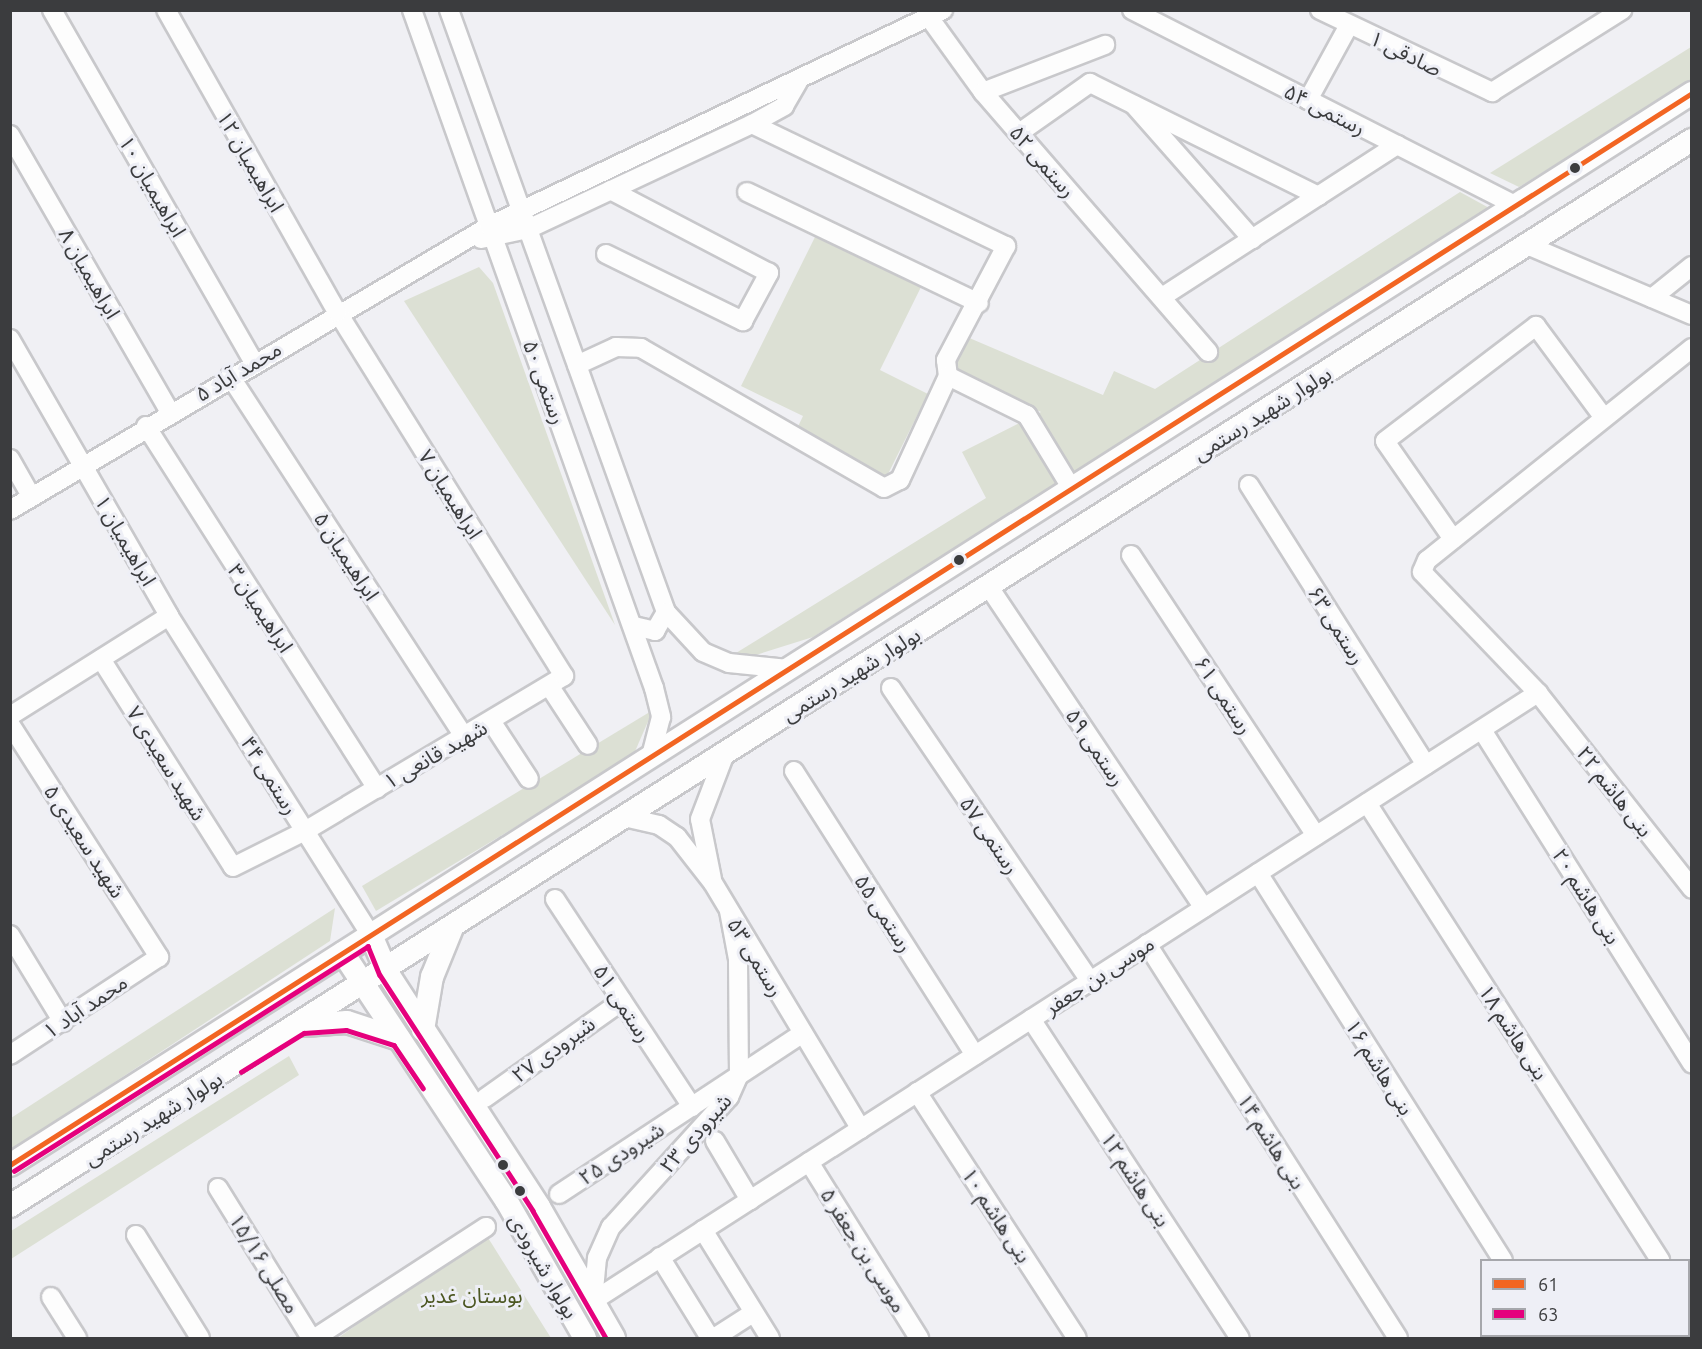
<!DOCTYPE html>
<html>
<head>
<meta charset="utf-8">
<style>
	body { margin:0 }
	#map { position:relative; width:1702px; height:1349px; overflow:hidden; background:#f0f0f4; font-family:Ubuntu,"Noto Sans Arabic",sans-serif }
	div>[style] { position:absolute }
	.green>* { inset:0; background:#dce0d4 }
	.roads { filter:drop-shadow(2px 0 #c8c8cb) drop-shadow(-2px 0 #c8c8cb) drop-shadow(0 2px #c8c8cb) drop-shadow(0 -2px #c8c8cb) }
	.minor>* { height:18px; margin:-9px; padding:0 9px; transform-origin:9px; border-radius:9px; background:#fdfdfd }
	.major>* { height:22px; margin:-11px; padding:0 11px; transform-origin:11px; border-radius:11px; background:#fdfdfd }
	.bus-1>* { height:4.5px; margin:-2.25px; padding:0 2.25px; transform-origin:2.25px; border-radius:2.25px; background:#f26522 }
	.bus-2>* { height:4.5px; margin:-2.25px; padding:0 2.25px; transform-origin:2.25px; border-radius:2.25px; background:#e5007d }
	.dots>* { width:16px; height:16px; translate:-50% -50%; box-sizing:border-box; border:3px solid #eeeff6; border-radius:50% }
	span { translate:-50% -50%; white-space:nowrap; text-align:center; line-height:1.15; -webkit-text-stroke:6px #eeeff6; paint-order:stroke }
	.street-label { font-size:21px; color:#3b3c3e }
	.park-label { font-size:21px; color:#4c5723 }
	.frame { position:absolute; inset:0; border:12px solid #3b3c3e; pointer-events:none }
	.legend { position:absolute; left:1480px; top:1259px; width:210px; height:78px; box-sizing:border-box; background:#eeeff6; border:2px solid #a6a7ac; margin:0; padding:8px 10px; list-style:none; font-size:18px; color:#3b3c3e }
	.legend li { display:flex; align-items:center; gap:12px; height:30px }
	.legend b { width:30px; border:2px solid #a6a7ac }
</style>
</head>
<body>
<div id="map">
	<div class="green">
		<i style="clip-path:polygon(1691px 47px,1691px 81px,1519px 187px,1490px 173px)"></i>
		<i style="clip-path:polygon(1460px 192px,1491px 209px,813px 637px,756px 655px,736px 653px,986px 498px,962px 452px,1041px 412px,954px 372px,967px 337px,1103px 395px,1114px 371px,1155px 389px)"></i>
		<i style="clip-path:polygon(817px 233px,922px 285px,880px 370px,928px 394px,885px 480px,794px 435px,803px 416px,741px 386px)"></i>
		<i style="clip-path:polygon(479px 267px,493px 283px,615px 625px,404px 301px)"></i>
		<i style="clip-path:polygon(653px 710px,633px 756px,376px 911px,362px 886px)"></i>
		<i style="clip-path:polygon(335px 908px,330px 941px,11px 1150px,11px 1118px)"></i>
		<i style="clip-path:polygon(289px 1056px,299px 1075px,11px 1259px,11px 1231px)"></i>
		<i style="clip-path:polygon(485px 1233px,551px 1338px,338px 1338px)"></i>
	</div>
	<div class="roads">
		<div class="minor">
			<i style="left:52px;top:10px;width:406px;rotate:60.2deg"></i>
			<i style="left:412px;top:10px;width:720px;rotate:70.36deg"></i>
			<i style="left:654px;top:688px;width:30px;rotate:76deg"></i>
			<i style="left:661px;top:717px;width:40px;rotate:104.4deg"></i>
			<i style="left:449px;top:10px;width:640px;rotate:70.18deg"></i>
			<i style="left:666px;top:612px;width:54px;rotate:47.2deg"></i>
			<i style="left:703px;top:652px;width:28px;rotate:23deg"></i>
			<i style="left:729px;top:663px;width:59px;rotate:5.8deg"></i>
			<i style="left:1132px;top:10px;width:433px;rotate:27deg"></i>
			<i style="left:1320px;top:10px;width:191px;rotate:25.5deg"></i>
			<i style="left:1492px;top:92px;width:154px;rotate:-32.2deg"></i>
			<i style="left:931px;top:20px;width:89px;rotate:54.2deg"></i>
			<i style="left:983px;top:92px;width:344px;rotate:49.1deg"></i>
			<i style="left:983px;top:92px;width:131px;rotate:-21.1deg"></i>
			<i style="left:1308px;top:100px;width:85px;rotate:-61.3deg"></i>
			<i style="left:1134px;top:105px;width:179px;rotate:48.6deg"></i>
			<i style="left:752px;top:124px;width:282px;rotate:25.7deg"></i>
			<i style="left:1006px;top:246px;width:129px;rotate:117.8deg"></i>
			<i style="left:946px;top:360px;width:16px;rotate:83deg"></i>
			<i style="left:1019px;top:133px;width:87px;rotate:-35.2deg"></i>
			<i style="left:1090px;top:83px;width:255px;rotate:26.3deg"></i>
			<i style="left:10px;top:135px;width:320px;rotate:60deg"></i>
			<i style="left:747px;top:192px;width:257px;rotate:25.6deg"></i>
			<i style="left:481px;top:239px;width:48px;rotate:-12deg"></i>
			<i style="left:528px;top:229px;width:247px;rotate:-25.1deg"></i>
			<i style="left:752px;top:124px;width:37px;rotate:-29deg"></i>
			<i style="left:784px;top:106px;width:28px;rotate:-60deg"></i>
			<i style="left:1527px;top:245px;width:179px;rotate:23deg"></i>
			<i style="left:606px;top:254px;width:153px;rotate:26.1deg"></i>
			<i style="left:743px;top:321px;width:55px;rotate:-61.6deg"></i>
			<i style="left:769px;top:273px;width:179px;rotate:-152.4deg"></i>
			<i style="left:1162px;top:297px;width:280px;rotate:-32.9deg"></i>
			<i style="left:1652px;top:298px;width:51px;rotate:-38.7deg"></i>
			<i style="left:10px;top:339px;width:319px;rotate:60.1deg"></i>
			<i style="left:169px;top:616px;width:378px;rotate:57.7deg"></i>
			<i style="left:1692px;top:348px;width:339px;rotate:141.3deg"></i>
			<i style="left:1427px;top:560px;width:13px;rotate:113deg"></i>
			<i style="left:1422px;top:572px;width:168px;rotate:46.2deg"></i>
			<i style="left:1538px;top:693px;width:249px;rotate:51.8deg"></i>
			<i style="left:577px;top:365px;width:43px;rotate:-24.8deg"></i>
			<i style="left:616px;top:347px;width:25px;rotate:2deg"></i>
			<i style="left:641px;top:348px;width:280px;rotate:29.9deg"></i>
			<i style="left:884px;top:488px;width:18px;rotate:-27deg"></i>
			<i style="left:900px;top:480px;width:115px;rotate:-65.2deg"></i>
			<i style="left:948px;top:376px;width:88px;rotate:26.3deg"></i>
			<i style="left:1027px;top:415px;width:87px;rotate:58.7deg"></i>
			<i style="left:230px;top:376px;width:430px;rotate:57deg"></i>
			<i style="left:146px;top:426px;width:430px;rotate:57.5deg"></i>
			<i style="left:10px;top:459px;width:43px;rotate:60.4deg"></i>
			<i style="left:1249px;top:485px;width:331px;rotate:57.7deg"></i>
			<i style="left:10px;top:510px;width:557px;rotate:-30.66deg"></i>
			<i style="left:489px;top:226px;width:503px;rotate:-25.44deg"></i>
			<i style="left:1453px;top:539px;width:119px;rotate:-124.8deg"></i>
			<i style="left:1385px;top:441px;width:190px;rotate:-37.3deg"></i>
			<i style="left:1536px;top:326px;width:114px;rotate:53.5deg"></i>
			<i style="left:1131px;top:555px;width:336px;rotate:56.6deg"></i>
			<i style="left:989px;top:587px;width:386px;rotate:56.2deg"></i>
			<i style="left:634px;top:626px;width:22px;rotate:13deg"></i>
			<i style="left:655px;top:631px;width:22px;rotate:-60deg"></i>
			<i style="left:101px;top:659px;width:246px;rotate:57.6deg"></i>
			<i style="left:233px;top:867px;width:80px;rotate:-26.6deg"></i>
			<i style="left:305px;top:831px;width:302px;rotate:-30.9deg"></i>
			<i style="left:564px;top:676px;width:429px;rotate:-121.9deg"></i>
			<i style="left:337px;top:312px;width:347px;rotate:-119.5deg"></i>
			<i style="left:550px;top:687px;width:69px;rotate:56.8deg"></i>
			<i style="left:891px;top:688px;width:354px;rotate:55.8deg"></i>
			<i style="left:10px;top:716px;width:188px;rotate:-32.2deg"></i>
			<i style="left:491px;top:721px;width:69px;rotate:56.8deg"></i>
			<i style="left:10px;top:724px;width:277px;rotate:57.4deg"></i>
			<i style="left:159px;top:957px;width:178px;rotate:146.7deg"></i>
			<i style="left:1482px;top:730px;width:394px;rotate:57.8deg"></i>
			<i style="left:794px;top:771px;width:337px;rotate:57.5deg"></i>
			<i style="left:1367px;top:803px;width:543px;rotate:57.33deg"></i>
			<i style="left:624px;top:817px;width:36px;rotate:13deg"></i>
			<i style="left:659px;top:825px;width:22px;rotate:34deg"></i>
			<i style="left:677px;top:837px;width:58px;rotate:52deg"></i>
			<i style="left:713px;top:883px;width:287px;rotate:59deg"></i>
			<i style="left:1258px;top:873px;width:458px;rotate:57.7deg"></i>
			<i style="left:712px;top:879px;width:61px;rotate:-101.3deg"></i>
			<i style="left:700px;top:819px;width:67px;rotate:-69.1deg"></i>
			<i style="left:555px;top:899px;width:249px;rotate:56.6deg"></i>
			<i style="left:10px;top:935px;width:102px;rotate:58.7deg"></i>
			<i style="left:1147px;top:944px;width:467px;rotate:57.5deg"></i>
			<i style="left:1031px;top:1019px;width:381px;rotate:56.8deg"></i>
			<i style="left:917px;top:1092px;width:293px;rotate:57deg"></i>
			<i style="left:485px;top:1098px;width:168px;rotate:-35.3deg"></i>
			<i style="left:715px;top:1141px;width:69px;rotate:59.3deg"></i>
			<i style="left:809px;top:1162px;width:208px;rotate:58deg"></i>
			<i style="left:218px;top:1188px;width:176px;rotate:58.2deg"></i>
			<i style="left:559px;top:1194px;width:292px;rotate:-33.4deg"></i>
			<i style="left:703px;top:1230px;width:127px;rotate:58.2deg"></i>
			<i style="left:136px;top:1235px;width:121px;rotate:58.1deg"></i>
			<i style="left:660px;top:1257px;width:95px;rotate:58.3deg"></i>
			<i style="left:51px;top:1297px;width:49px;rotate:57.6deg"></i>
			<i style="left:593px;top:1301px;width:1124px;rotate:-32.76deg"></i>
			<i style="left:593px;top:1301px;width:43px;rotate:-84.7deg"></i>
			<i style="left:597px;top:1258px;width:34px;rotate:-66deg"></i>
			<i style="left:611px;top:1227px;width:176px;rotate:-47.8deg"></i>
			<i style="left:729px;top:1097px;width:24px;rotate:-66deg"></i>
			<i style="left:739px;top:1075px;width:116px;rotate:-90.5deg"></i>
			<i style="left:738px;top:959px;width:49px;rotate:-100.6deg"></i>
			<i style="left:1688px;top:1304px;width:6px;rotate:51deg"></i>
			<i style="left:1550px;top:1336px;width:3px;rotate:45deg"></i>
			<i style="left:315px;top:1338px;width:204px;rotate:-33deg"></i>
			<i style="left:714px;top:1338px;width:46px;rotate:-32.7deg"></i>
		</div>
		<div class="major">
			<i style="left:371px;top:935px;width:39px;rotate:67deg"></i>
			<i style="left:386px;top:971px;width:281px;rotate:57deg"></i>
			<i style="left:539px;top:1207px;width:151px;rotate:60.2deg"></i>
			<i style="left:343px;top:953px;width:296px;rotate:56.6deg"></i>
			<i style="left:506px;top:1200px;width:159px;rotate:60.2deg"></i>
			<i style="left:305px;top:1025px;width:42px;rotate:-4.1deg"></i>
			<i style="left:347px;top:1022px;width:55px;rotate:18.1deg"></i>
			<i style="left:423px;top:1030px;width:54px;rotate:-80.4deg"></i>
			<i style="left:432px;top:977px;width:53px;rotate:-67.8deg"></i>
			<i style="left:10px;top:1165px;width:1995px;rotate:-32.51deg"></i>
			<i style="left:10px;top:1206px;width:1991px;rotate:-32.37deg"></i>
		</div>
	</div>
	<div class="bus-1">
		<i style="left:10px;top:1165px;width:1995px;rotate:-32.51deg"></i>
	</div>
	<div class="bus-2">
		<i style="left:241px;top:1072px;width:74px;rotate:-31.8deg"></i>
		<i style="left:304px;top:1033px;width:42px;rotate:-4.1deg"></i>
		<i style="left:346px;top:1030px;width:50px;rotate:17.4deg"></i>
		<i style="left:394px;top:1045px;width:52px;rotate:56deg"></i>
		<i style="left:14px;top:1171px;width:419px;rotate:-32.4deg"></i>
		<i style="left:368px;top:946px;width:31px;rotate:68deg"></i>
		<i style="left:380px;top:975px;width:281px;rotate:57deg"></i>
		<i style="left:533px;top:1211px;width:146px;rotate:60.1deg"></i>
	</div>
	<div class="dots">
		<i style="left:1575px;top:168px;background:#3b3c3e"></i>
		<i style="left:959px;top:560px;background:#3b3c3e"></i>
		<i style="left:503px;top:1165px;background:#3b3c3e"></i>
		<i style="left:520px;top:1191px;background:#3b3c3e"></i>
	</div>
	<div class="street-label">
		<span style="left:1406px;top:53px;rotate:26deg">صادقی ۱</span>
		<span style="left:1325px;top:109px;rotate:27deg">رستمی ۵۴</span>
		<span style="left:251px;top:161px;rotate:60deg">ابراهیمیان ۱۲</span>
		<span style="left:1043px;top:161px;rotate:49deg">رستمی ۵۲</span>
		<span style="left:153px;top:186px;rotate:60deg">ابراهیمیان ۱۰</span>
		<span style="left:90px;top:273px;rotate:60deg">ابراهیمیان ۸</span>
		<span style="left:238px;top:371px;rotate:-31deg">محمد آباد ۵</span>
		<span style="left:545px;top:382px;rotate:70deg">رستمی ۵۰</span>
		<span style="left:1262px;top:413px;rotate:-32deg">بولوار شهید رستمی</span>
		<span style="left:451px;top:494px;rotate:58deg">ابراهیمیان ۷</span>
		<span style="left:126px;top:540px;rotate:60deg">ابراهیمیان ۱</span>
		<span style="left:347px;top:556px;rotate:57deg">ابراهیمیان ۵</span>
		<span style="left:261px;top:608px;rotate:57deg">ابراهیمیان ۳</span>
		<span style="left:1337px;top:625px;rotate:58deg">رستمی ۶۳</span>
		<span style="left:851px;top:674px;rotate:-32deg">بولوار شهید رستمی</span>
		<span style="left:1224px;top:695px;rotate:57deg">رستمی ۶۱</span>
		<span style="left:1096px;top:747px;rotate:56deg">رستمی ۵۹</span>
		<span style="left:435px;top:754px;rotate:-30deg">شهید قانعی ۱</span>
		<span style="left:167px;top:763px;rotate:58deg">شهید سعیدی ۷</span>
		<span style="left:270px;top:775px;rotate:58deg">رستمی ۴۴</span>
		<span style="left:1615px;top:791px;rotate:52deg">بنی هاشم ۲۲</span>
		<span style="left:990px;top:835px;rotate:56deg">رستمی ۵۷</span>
		<span style="left:85px;top:841px;rotate:57deg">شهید سعیدی ۵</span>
		<span style="left:1587px;top:896px;rotate:58deg">بنی هاشم ۲۰</span>
		<span style="left:884px;top:913px;rotate:57deg">رستمی ۵۵</span>
		<span style="left:756px;top:957px;rotate:59deg">رستمی ۵۳</span>
		<span style="left:1099px;top:975px;rotate:-33deg">موسی بن جعفر</span>
		<span style="left:623px;top:1003px;rotate:57deg">رستمی ۵۱</span>
		<span style="left:85px;top:1006px;rotate:-34deg">محمد آباد ۱</span>
		<span style="left:1514px;top:1032px;rotate:57deg">بنی هاشم ۱۸</span>
		<span style="left:553px;top:1049px;rotate:-36deg">شیرودی ۲۷</span>
		<span style="left:1380px;top:1067px;rotate:58deg">بنی هاشم ۱۶</span>
		<span style="left:153px;top:1118px;rotate:-32deg">بولوار شهید رستمی</span>
		<span style="left:695px;top:1133px;rotate:-49deg">شیرودی ۲۳</span>
		<span style="left:1272px;top:1141px;rotate:58deg">بنی هاشم ۱۴</span>
		<span style="left:621px;top:1153px;rotate:-33deg">شیرودی ۲۵</span>
		<span style="left:1136px;top:1179px;rotate:57deg">بنی هاشم ۱۲</span>
		<span style="left:997px;top:1215px;rotate:57deg">بنی هاشم ۱۰</span>
		<span style="left:864px;top:1250px;rotate:58deg">موسی بن جعفر ۵</span>
		<span style="left:265px;top:1263px;rotate:58deg">مصلی ۱۵/۱۶</span>
		<span style="left:544px;top:1266px;rotate:60deg">بولوار شیرودی</span>
	</div>
	<div class="park-label">
		<span style="left:472px;top:1295px">بوستان غدیر</span>
	</div>
	<div class="frame"></div>
	<ul class="legend">
	<li><b style="height:8px;background:#f26522"></b>61</li>
	<li><b style="height:8px;background:#e5007d"></b>63</li>
	</ul>
</div>
</body>
</html>
